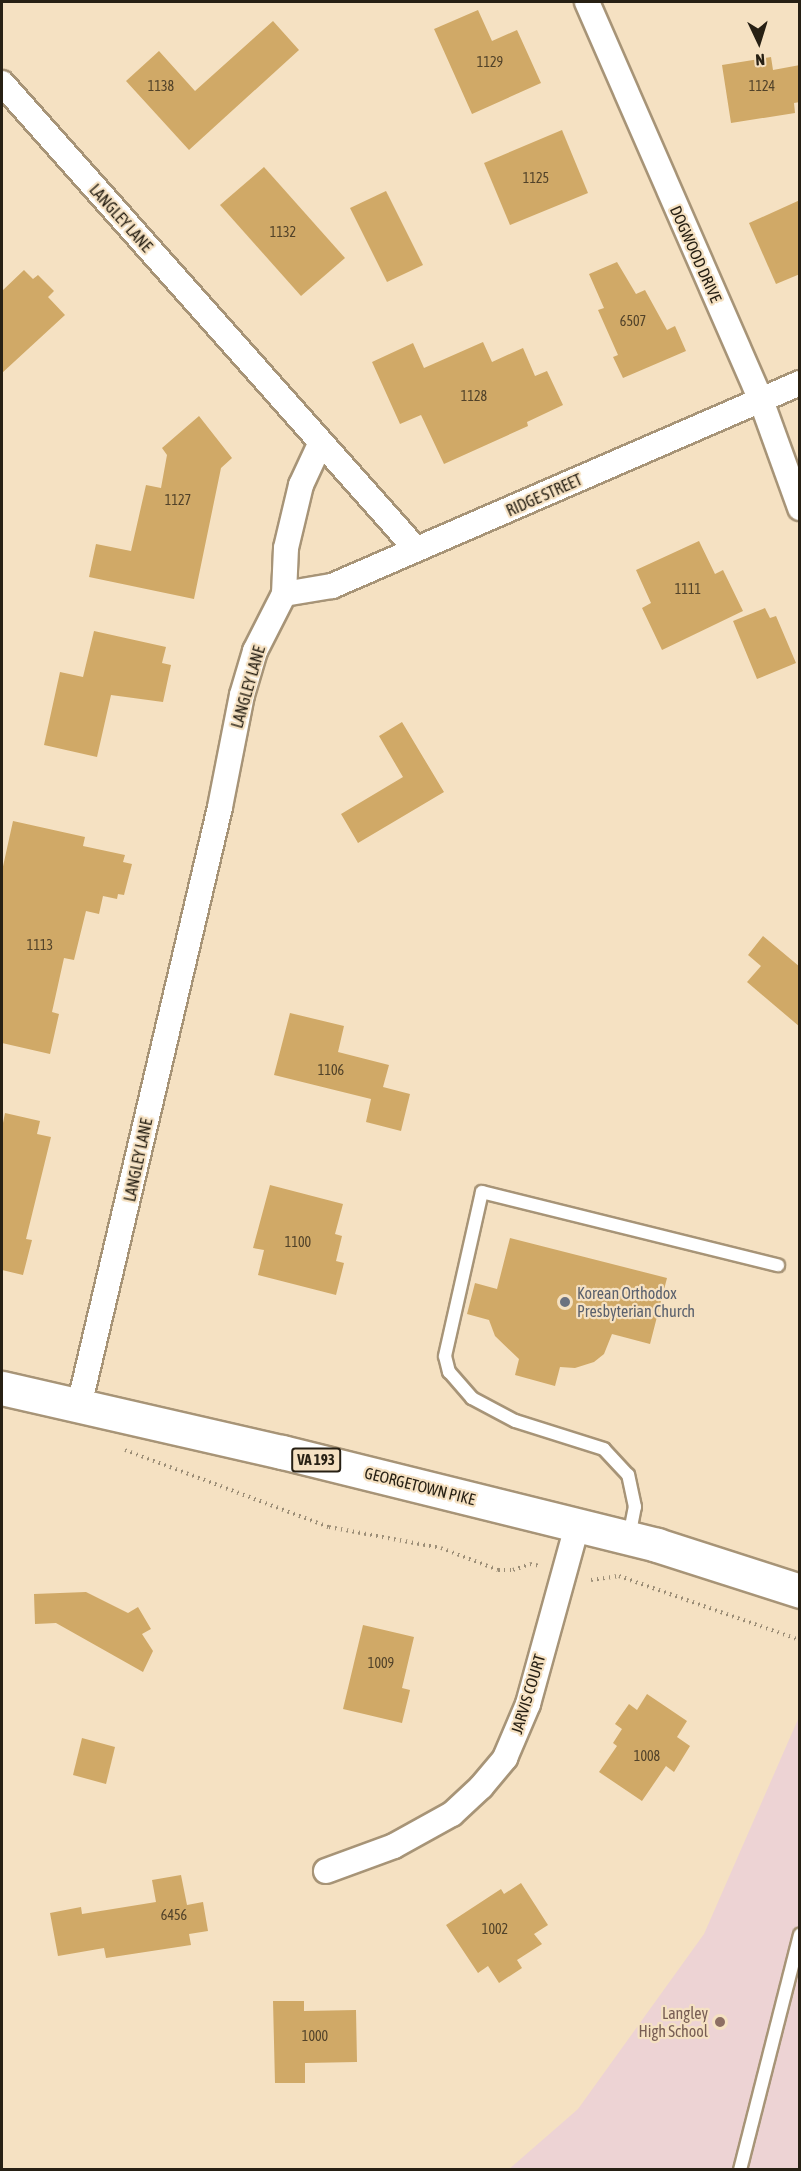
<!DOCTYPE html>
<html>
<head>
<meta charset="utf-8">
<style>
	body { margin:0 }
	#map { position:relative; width:801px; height:2171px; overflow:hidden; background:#f5e1c2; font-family:"Asap Condensed",sans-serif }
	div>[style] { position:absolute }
	.education>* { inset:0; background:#edd3d4 }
	.building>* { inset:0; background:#d0a967 }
	.path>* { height:4px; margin-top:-2px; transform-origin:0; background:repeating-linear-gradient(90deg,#9c8e77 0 1.5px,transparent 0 6px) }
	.roads { filter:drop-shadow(2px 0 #a79477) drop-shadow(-2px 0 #a79477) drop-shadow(0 2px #a79477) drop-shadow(0 -2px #a79477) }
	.service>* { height:12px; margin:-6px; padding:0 6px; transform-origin:6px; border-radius:6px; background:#fff }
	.minor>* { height:24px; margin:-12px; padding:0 12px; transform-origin:12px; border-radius:12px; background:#fff }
	.primary>* { height:33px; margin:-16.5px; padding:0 16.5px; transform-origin:16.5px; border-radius:16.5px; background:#fff }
	.dots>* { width:16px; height:16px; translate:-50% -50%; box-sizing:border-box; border:3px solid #f5e1c2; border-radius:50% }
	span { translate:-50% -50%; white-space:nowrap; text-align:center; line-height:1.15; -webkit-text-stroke:4.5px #f5e1c2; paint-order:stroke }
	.number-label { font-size:14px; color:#514229 }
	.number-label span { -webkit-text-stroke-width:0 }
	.shield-label span { padding:2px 4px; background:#f5e1c2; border:2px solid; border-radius:4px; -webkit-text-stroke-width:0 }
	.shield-label { font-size:15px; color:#272014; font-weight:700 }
	.street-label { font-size:16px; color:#272014 }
	.worship-label { font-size:16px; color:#5b616d }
	.left { translate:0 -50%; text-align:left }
	.education-label { font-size:16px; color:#785e54 }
	.right { translate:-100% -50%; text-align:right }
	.frame { position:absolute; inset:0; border:3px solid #272014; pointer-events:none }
	.north { position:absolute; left:729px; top:12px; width:60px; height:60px; -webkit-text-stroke:4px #f5e1c2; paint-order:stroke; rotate:176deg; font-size:16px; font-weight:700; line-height:24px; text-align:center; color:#272014 }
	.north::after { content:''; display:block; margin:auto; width:21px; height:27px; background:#272014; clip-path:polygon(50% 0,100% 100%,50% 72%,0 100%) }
</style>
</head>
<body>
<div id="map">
	<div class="education">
		<i style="clip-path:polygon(799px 1717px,799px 2169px,508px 2170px,578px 2109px,704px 1934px)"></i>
	</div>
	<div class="building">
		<i style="clip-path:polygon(478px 10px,492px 41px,517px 30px,541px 83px,472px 114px,434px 29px)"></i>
		<i style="clip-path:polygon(273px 21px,299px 50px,189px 150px,126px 81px,159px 51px,195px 91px)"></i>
		<i style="clip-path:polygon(771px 57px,773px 70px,800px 65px,800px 102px,794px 103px,795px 113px,731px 123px,722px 65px)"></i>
		<i style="clip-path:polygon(562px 130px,588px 193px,510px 225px,484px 163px)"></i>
		<i style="clip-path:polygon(264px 167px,345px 258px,301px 296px,220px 205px)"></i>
		<i style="clip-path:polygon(386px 191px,423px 265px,387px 282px,350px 208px)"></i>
		<i style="clip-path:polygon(800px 200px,800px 274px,776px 284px,749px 223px)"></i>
		<i style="clip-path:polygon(617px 262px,636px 294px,645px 290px,667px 330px,675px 326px,686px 351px,623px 378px,613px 357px,618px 355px,598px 310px,604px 308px,589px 274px)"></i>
		<i style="clip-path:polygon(24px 270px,33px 279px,38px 275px,54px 291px,48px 297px,65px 315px,2px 373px,2px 291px)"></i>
		<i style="clip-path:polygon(483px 342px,492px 362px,523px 348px,535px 376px,547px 371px,563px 405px,527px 422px,528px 426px,444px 464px,421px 415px,400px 424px,372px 362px,413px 343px,424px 368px)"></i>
		<i style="clip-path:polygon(199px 416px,232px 458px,221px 468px,194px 599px,89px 577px,96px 544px,131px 551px,146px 485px,161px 488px,167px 455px,162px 448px)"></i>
		<i style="clip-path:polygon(699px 541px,715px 574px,723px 570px,743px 611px,662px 650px,642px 608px,651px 603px,636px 570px)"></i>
		<i style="clip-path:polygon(765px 608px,770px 618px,776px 616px,796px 663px,757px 679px,733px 621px)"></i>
		<i style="clip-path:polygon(94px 631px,166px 647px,162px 663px,171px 665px,163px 702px,111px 695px,97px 757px,44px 745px,60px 672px,83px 677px)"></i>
		<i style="clip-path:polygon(402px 722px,444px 792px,358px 843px,341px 814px,403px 777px,379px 736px)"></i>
		<i style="clip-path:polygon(13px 821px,85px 837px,83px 846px,125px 855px,123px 862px,132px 864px,124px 895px,118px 894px,117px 899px,103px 896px,99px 914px,86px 911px,74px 960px,64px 958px,52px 1012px,59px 1014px,50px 1054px,2px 1043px,2px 871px)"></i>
		<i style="clip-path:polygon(763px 936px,800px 967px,800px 1027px,747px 982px,761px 966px,748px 955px)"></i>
		<i style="clip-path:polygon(290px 1013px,344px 1026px,338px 1052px,389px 1065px,383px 1087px,410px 1094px,401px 1131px,366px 1122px,371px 1099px,274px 1075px)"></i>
		<i style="clip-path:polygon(5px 1113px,40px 1121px,37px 1134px,51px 1137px,26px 1239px,32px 1240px,23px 1275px,2px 1270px,2px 1128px)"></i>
		<i style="clip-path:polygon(270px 1185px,343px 1204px,335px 1234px,342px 1236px,336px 1261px,344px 1263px,336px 1295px,258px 1275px,264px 1250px,253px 1248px)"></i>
		<i style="clip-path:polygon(510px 1238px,667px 1278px,650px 1344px,612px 1334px,604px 1354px,594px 1362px,575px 1368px,560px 1367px,555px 1386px,515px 1375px,519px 1359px,495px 1336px,489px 1320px,467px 1314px,475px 1283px,497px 1289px)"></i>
		<i style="clip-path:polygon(86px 1592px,128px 1613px,138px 1607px,151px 1629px,142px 1634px,153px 1651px,143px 1672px,56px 1623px,35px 1624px,34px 1594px)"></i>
		<i style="clip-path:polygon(363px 1625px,414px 1637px,402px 1688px,410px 1690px,402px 1723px,343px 1709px)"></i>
		<i style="clip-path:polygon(647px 1694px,687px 1721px,677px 1737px,690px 1746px,674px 1772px,666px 1766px,642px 1801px,599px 1772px,617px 1746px,613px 1743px,622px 1729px,615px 1724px,629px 1704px,637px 1710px)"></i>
		<i style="clip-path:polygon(82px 1738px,115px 1747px,106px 1784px,73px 1775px)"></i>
		<i style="clip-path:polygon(181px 1875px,187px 1905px,203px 1902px,208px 1931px,189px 1934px,191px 1945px,106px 1958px,104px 1948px,58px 1956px,50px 1913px,81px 1907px,82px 1914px,156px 1902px,152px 1880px)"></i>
		<i style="clip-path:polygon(521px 1883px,548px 1925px,534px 1934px,542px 1944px,517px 1960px,522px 1968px,499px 1983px,488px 1966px,478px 1973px,446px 1925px,501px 1889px,504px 1894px)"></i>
		<i style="clip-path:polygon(273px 2001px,304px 2001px,304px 2011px,356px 2010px,357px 2062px,305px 2063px,305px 2083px,275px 2083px)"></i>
	</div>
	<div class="path">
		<i style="left:125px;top:1450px;width:218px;rotate:20.7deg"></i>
		<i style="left:329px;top:1527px;width:114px;rotate:10.6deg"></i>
		<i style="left:441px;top:1548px;width:61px;rotate:21.1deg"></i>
		<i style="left:498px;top:1570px;width:15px"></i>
		<i style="left:513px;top:1570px;width:18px;rotate:-19deg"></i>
		<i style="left:530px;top:1564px;width:10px;rotate:11deg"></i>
		<i style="left:591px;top:1580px;width:28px;rotate:-8deg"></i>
		<i style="left:619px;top:1576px;width:192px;rotate:19.5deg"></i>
	</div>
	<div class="roads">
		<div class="service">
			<i style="left:629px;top:1537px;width:31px;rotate:-79deg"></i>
			<i style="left:635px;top:1507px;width:33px;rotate:-102deg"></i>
			<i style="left:628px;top:1475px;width:35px;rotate:-133deg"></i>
			<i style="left:604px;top:1449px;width:93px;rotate:-162.5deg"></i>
			<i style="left:515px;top:1421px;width:49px;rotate:-151.9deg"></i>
			<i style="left:472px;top:1398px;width:35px;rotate:-131deg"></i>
			<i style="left:449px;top:1372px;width:16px;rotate:-104deg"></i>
			<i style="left:445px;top:1356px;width:168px;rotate:-77.3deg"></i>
			<i style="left:482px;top:1192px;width:305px;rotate:13.9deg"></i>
			<i style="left:740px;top:2170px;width:243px;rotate:-75.7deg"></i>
		</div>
		<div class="minor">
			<i style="left:587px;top:2px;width:434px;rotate:66.4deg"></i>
			<i style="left:761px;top:400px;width:115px;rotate:70.1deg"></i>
			<i style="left:2px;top:83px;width:622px;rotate:48.39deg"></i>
			<i style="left:284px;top:594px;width:49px;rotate:-9.5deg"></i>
			<i style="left:332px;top:586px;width:510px;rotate:-23.45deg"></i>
			<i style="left:79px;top:1406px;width:615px;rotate:-76.75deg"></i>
			<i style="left:220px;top:807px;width:114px;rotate:-78.9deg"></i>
			<i style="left:242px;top:695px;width:46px;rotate:-73.5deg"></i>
			<i style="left:255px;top:651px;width:64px;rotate:-63deg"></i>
			<i style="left:284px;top:594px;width:46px;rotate:-87.5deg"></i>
			<i style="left:286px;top:548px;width:65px;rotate:-76.6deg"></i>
			<i style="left:301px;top:485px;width:45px;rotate:-65.1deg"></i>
			<i style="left:326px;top:1871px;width:72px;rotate:-20.2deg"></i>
			<i style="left:394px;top:1846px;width:66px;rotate:-28.9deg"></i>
			<i style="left:452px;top:1814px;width:40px;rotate:-43deg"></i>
			<i style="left:481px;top:1787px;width:38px;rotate:-50deg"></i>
			<i style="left:505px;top:1758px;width:59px;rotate:-66.9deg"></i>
			<i style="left:528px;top:1704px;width:185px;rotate:-74.6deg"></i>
		</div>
		<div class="primary">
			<i style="left:2px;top:1388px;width:287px;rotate:12.9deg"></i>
			<i style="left:282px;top:1452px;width:386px;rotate:13.9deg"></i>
			<i style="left:657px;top:1545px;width:150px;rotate:17.8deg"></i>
		</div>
	</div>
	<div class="dots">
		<i style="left:565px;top:1302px;background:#6b7280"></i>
		<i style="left:720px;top:2022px;background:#8d6e63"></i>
	</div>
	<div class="number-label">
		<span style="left:490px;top:62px">1129</span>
		<span style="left:161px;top:86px">1138</span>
		<span style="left:762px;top:86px">1124</span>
		<span style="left:536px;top:178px">1125</span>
		<span style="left:283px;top:232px">1132</span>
		<span style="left:633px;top:321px">6507</span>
		<span style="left:474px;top:396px">1128</span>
		<span style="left:178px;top:500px">1127</span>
		<span style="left:688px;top:589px">1111</span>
		<span style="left:40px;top:945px">1113</span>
		<span style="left:331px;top:1070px">1106</span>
		<span style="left:298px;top:1242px">1100</span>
		<span style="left:381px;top:1663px">1009</span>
		<span style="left:647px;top:1756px">1008</span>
		<span style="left:174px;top:1915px">6456</span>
		<span style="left:495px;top:1929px">1002</span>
		<span style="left:315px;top:2036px">1000</span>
	</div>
	<div class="shield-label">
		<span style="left:316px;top:1460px">VA 193</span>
	</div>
	<div class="street-label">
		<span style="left:121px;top:218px;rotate:48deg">LANGLEY LANE</span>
		<span style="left:696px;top:254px;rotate:66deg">DOGWOOD DRIVE</span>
		<span style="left:544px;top:495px;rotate:-24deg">RIDGE STREET</span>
		<span style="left:248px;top:687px;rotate:-74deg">LANGLEY LANE</span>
		<span style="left:138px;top:1160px;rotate:-78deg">LANGLEY LANE</span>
		<span style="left:420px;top:1486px;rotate:14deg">GEORGETOWN PIKE</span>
		<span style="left:528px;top:1694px;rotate:-73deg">JARVIS COURT</span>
	</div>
	<div class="worship-label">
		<span class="left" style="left:577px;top:1302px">Korean Orthodox<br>Presbyterian Church</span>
	</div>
	<div class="education-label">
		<span class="right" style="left:708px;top:2022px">Langley<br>High School</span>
	</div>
	<div class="frame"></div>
	<div class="north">N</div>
</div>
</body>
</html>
